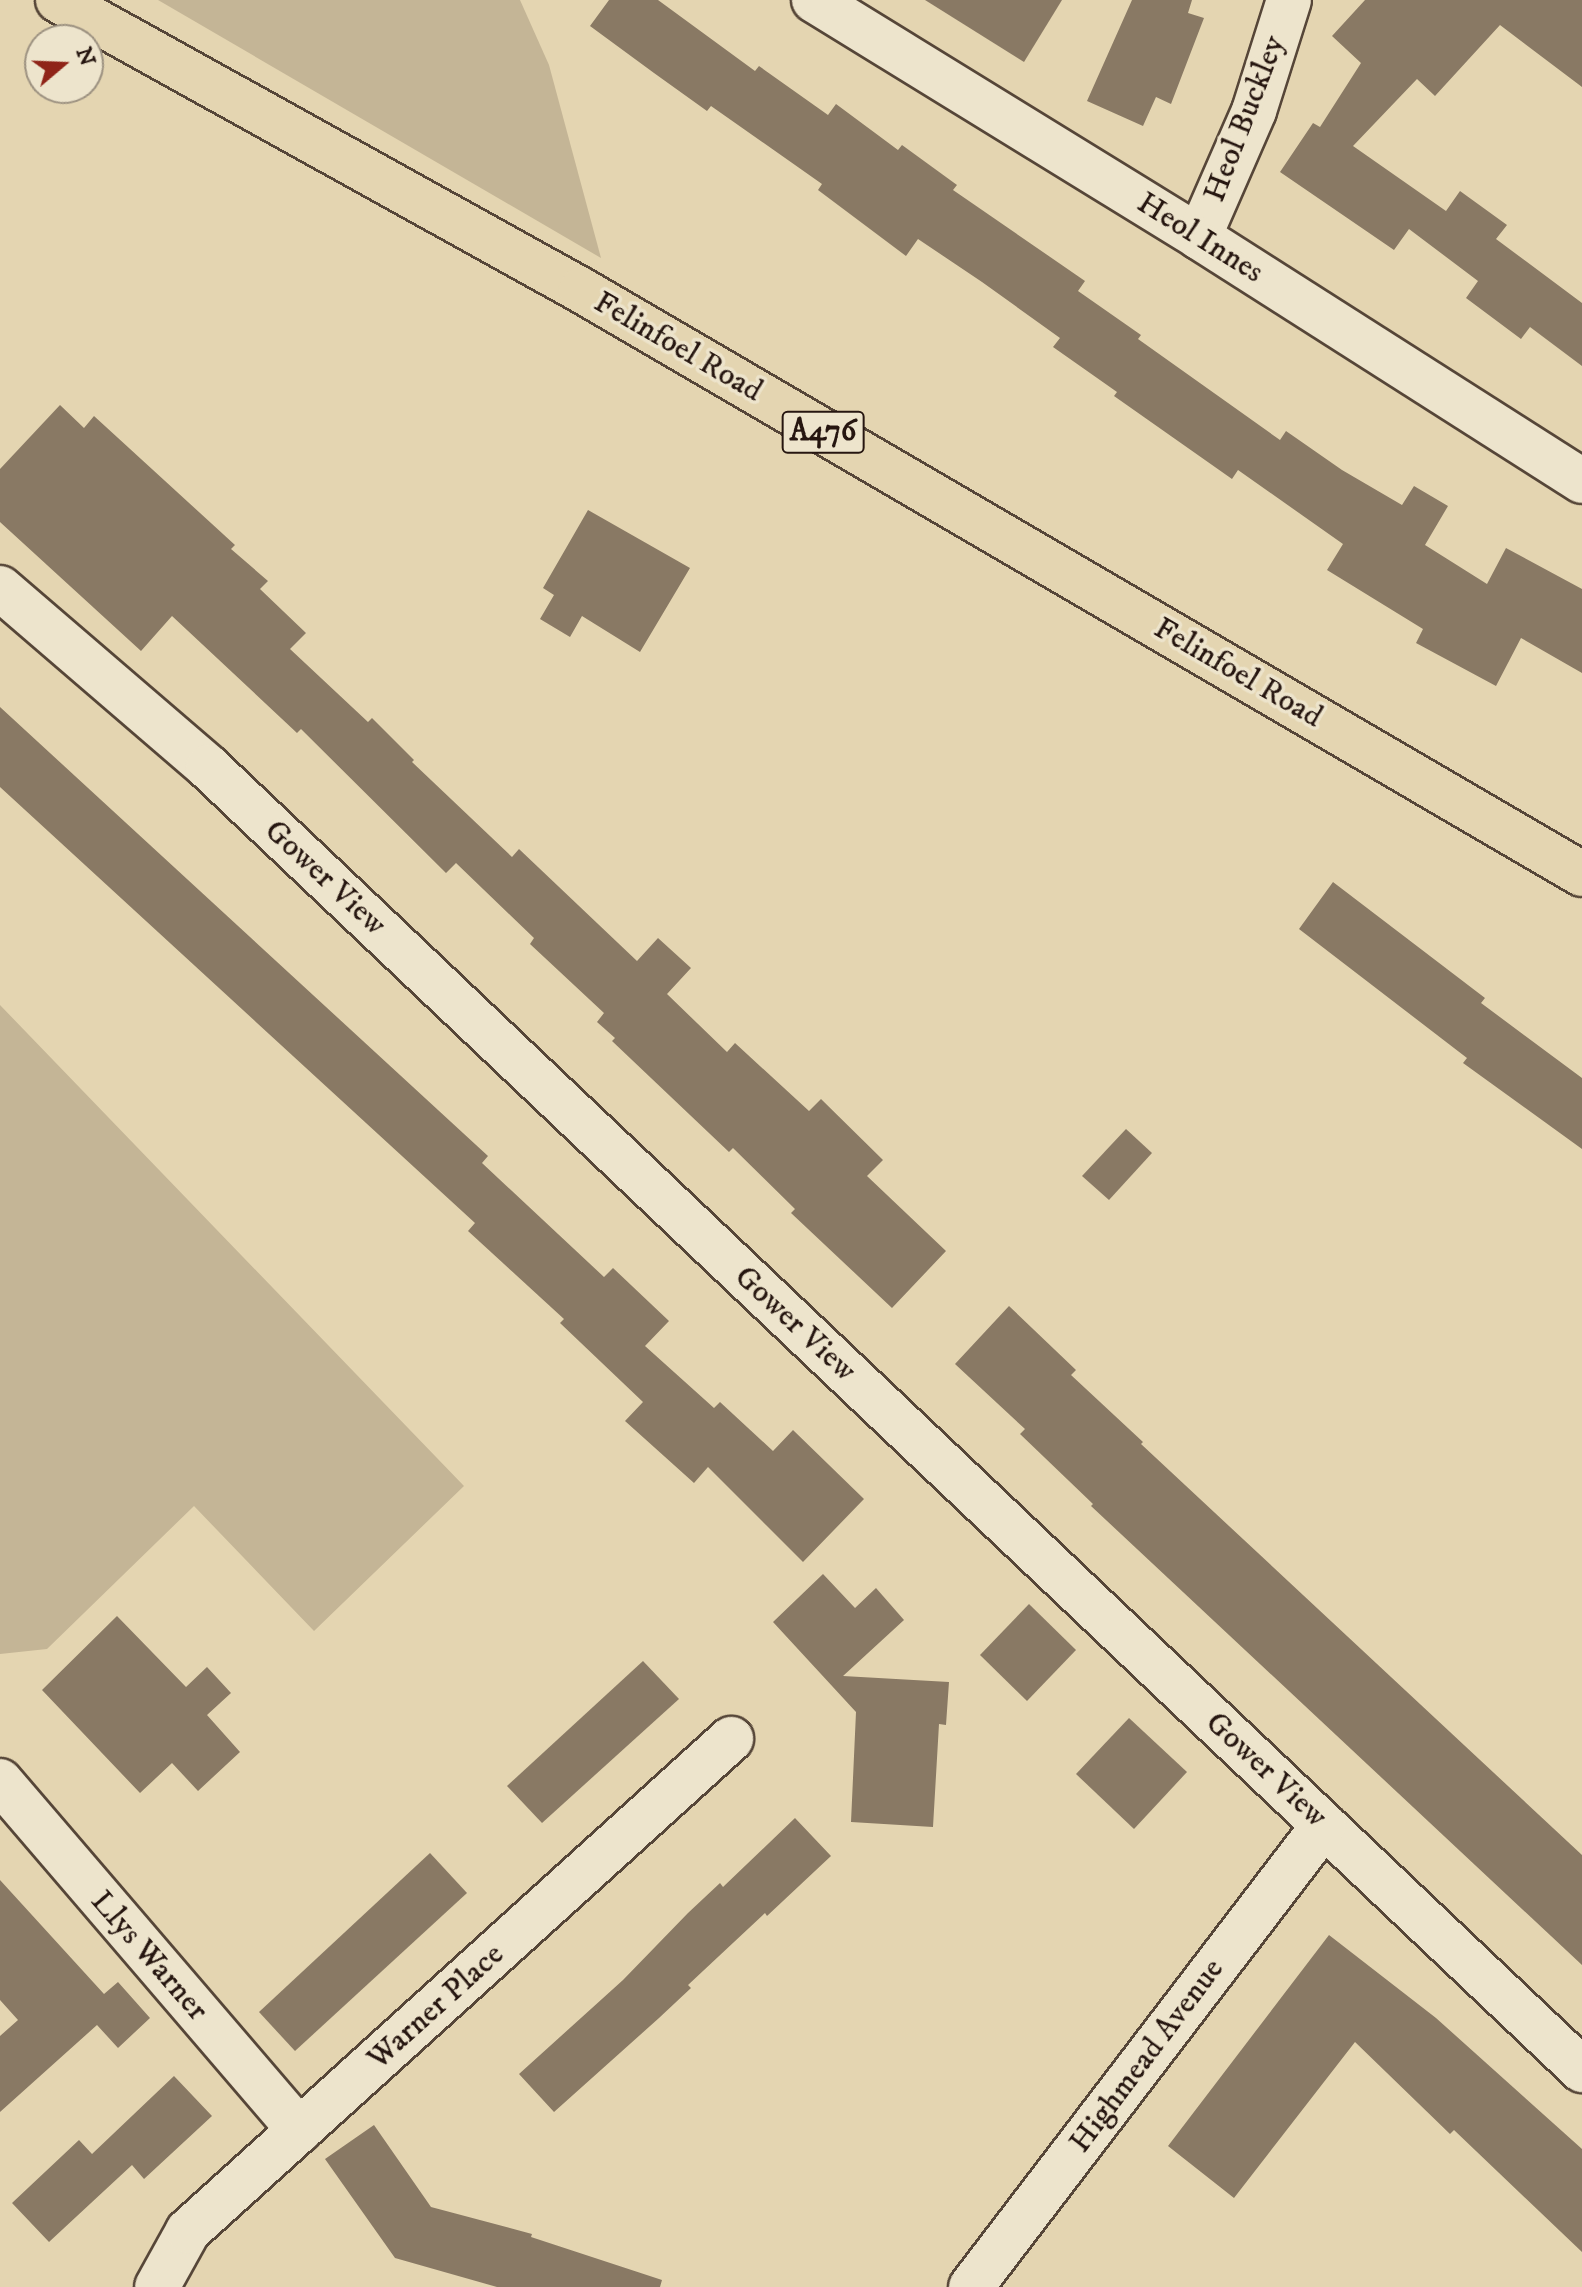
<!DOCTYPE html>
<html>
<head>
<meta charset="utf-8">
<style>
	body { margin:0 }
	#map { position:relative; width:1582px; height:2287px; overflow:hidden; background:#e4d5b1; font-family:"IM FELL DW Pica",serif }
	div>[style] { position:absolute }
	.green>* { inset:0; background:#c4b596 }
	.building>* { inset:0; background:#897964 }
	.roads { filter:drop-shadow(2px 0 #564638) drop-shadow(-2px 0 #564638) drop-shadow(0 2px #564638) drop-shadow(0 -2px #564638) }
	.street>* { height:44px; margin:-22px; padding:0 22px; transform-origin:22px; border-radius:22px; background:#ede4cc }
	.primary>* { height:44px; margin:-22px; padding:0 22px; transform-origin:22px; border-radius:22px; background:#e4d5b1 }
	span { translate:-50% -50%; white-space:nowrap; text-align:center; line-height:1.15; -webkit-text-stroke:7px #ede4cc; paint-order:stroke }
	.shield-label span { padding:2px 6px; background:#ede4cc; border:2px solid; border-radius:6px; -webkit-text-stroke-width:0 }
	.shield-label { font-size:30px; color:#261610; font-weight:700 }
	.street-label { font-size:32px; color:#261610 }
	.north { position:absolute; left:24px; top:24px; width:80px; height:80px; box-sizing:border-box; background:#ede4cc; border:2px solid #9d9281; border-radius:50%; rotate:71deg; font-size:22px; font-weight:700; line-height:32px; text-align:center; color:#261610 }
	.north::after { content:''; display:block; margin:auto; width:28px; height:36px; background:#8f2418; clip-path:polygon(50% 0,100% 100%,50% 72%,0 100%) }
</style>
</head>
<body>
<div id="map">
	<div class="green">
		<i style="clip-path:polygon(158px 0,520px 0,549px 65px,601px 258px)"></i>
		<i style="clip-path:polygon(0 1005px,464px 1486px,314px 1631px,194px 1506px,47px 1649px,0 1654px)"></i>
	</div>
	<div class="building">
		<i style="clip-path:polygon(609px 0,658px 0,755px 71px,759px 66px,828px 115px,836px 104px,898px 150px,902px 145px,957px 185px,953px 190px,1085px 281px,1078px 291px,1141px 335px,1138px 339px,1280px 440px,1286px 431px,1342px 470px,1402px 505px,1414px 486px,1448px 506px,1425px 545px,1487px 584px,1506px 548px,1582px 589px,1582px 673px,1521px 638px,1496px 686px,1416px 643px,1423px 629px,1327px 570px,1343px 544px,1238px 470px,1232px 479px,1114px 396px,1117px 392px,1053px 347px,1060px 338px,982px 282px,918px 239px,906px 256px,818px 190px,822px 184px,711px 106px,707px 111px,654px 73px,590px 26px)"></i>
		<i style="clip-path:polygon(925px 0,1062px 0,1024px 62px)"></i>
		<i style="clip-path:polygon(1132px 0,1192px 0,1188px 13px,1204px 18px,1171px 104px,1156px 97px,1143px 126px,1087px 101px)"></i>
		<i style="clip-path:polygon(1365px 0,1582px 0,1582px 87px,1500px 25px,1435px 96px,1417px 79px,1353px 146px,1446px 211px,1460px 191px,1507px 225px,1496px 239px,1582px 303px,1582px 366px,1530px 327px,1521px 339px,1466px 298px,1478px 281px,1409px 229px,1394px 250px,1280px 172px,1313px 123px,1320px 127px,1361px 63px,1332px 36px)"></i>
		<i style="clip-path:polygon(60px 405px,84px 428px,94px 416px,235px 545px,231px 549px,268px 581px,260px 589px,306px 633px,290px 649px,368px 722px,372px 718px,414px 760px,412px 762px,512px 857px,519px 849px,637px 961px,658px 938px,691px 968px,667px 994px,727px 1052px,735px 1043px,809px 1111px,821px 1099px,883px 1160px,867px 1176px,946px 1251px,892px 1308px,791px 1213px,795px 1209px,733px 1148px,729px 1152px,612px 1041px,615px 1038px,597px 1022px,604px 1013px,530px 944px,534px 938px,456px 863px,446px 873px,301px 729px,297px 733px,172px 616px,141px 651px,0 522px,0 469px)"></i>
		<i style="clip-path:polygon(588px 510px,690px 568px,640px 652px,582px 616px,570px 637px,540px 619px,554px 595px,543px 588px)"></i>
		<i style="clip-path:polygon(0 707px,488px 1156px,482px 1163px,604px 1277px,613px 1268px,669px 1321px,645px 1346px,714px 1408px,720px 1402px,773px 1451px,793px 1430px,864px 1499px,803px 1562px,708px 1467px,694px 1483px,625px 1421px,643px 1402px,560px 1323px,564px 1319px,468px 1231px,475px 1223px,0 787px)"></i>
		<i style="clip-path:polygon(1333px 882px,1485px 998px,1481px 1003px,1582px 1078px,1582px 1149px,1463px 1063px,1467px 1058px,1299px 929px)"></i>
		<i style="clip-path:polygon(1126px 1129px,1152px 1153px,1109px 1200px,1082px 1176px)"></i>
		<i style="clip-path:polygon(1009px 1306px,1076px 1370px,1071px 1375px,1143px 1442px,1141px 1444px,1582px 1855px,1582px 1965px,1091px 1506px,1093px 1504px,1020px 1434px,1025px 1429px,955px 1364px)"></i>
		<i style="clip-path:polygon(823px 1574px,855px 1608px,876px 1588px,904px 1620px,843px 1676px,949px 1682px,946px 1725px,939px 1724px,933px 1827px,851px 1822px,856px 1712px,773px 1622px)"></i>
		<i style="clip-path:polygon(1029px 1604px,1076px 1650px,1027px 1701px,980px 1655px)"></i>
		<i style="clip-path:polygon(117px 1616px,186px 1687px,207px 1667px,231px 1693px,207px 1715px,240px 1752px,198px 1791px,172px 1763px,140px 1793px,42px 1690px)"></i>
		<i style="clip-path:polygon(643px 1661px,679px 1699px,542px 1823px,507px 1786px)"></i>
		<i style="clip-path:polygon(1129px 1718px,1187px 1772px,1134px 1829px,1076px 1774px)"></i>
		<i style="clip-path:polygon(795px 1818px,831px 1856px,767px 1916px,765px 1913px,688px 1985px,691px 1988px,659px 2018px,554px 2112px,519px 2074px,623px 1980px,688px 1913px,720px 1883px,723px 1887px)"></i>
		<i style="clip-path:polygon(430px 1853px,467px 1893px,295px 2051px,259px 2012px)"></i>
		<i style="clip-path:polygon(0 1880px,104px 1994px,118px 1982px,150px 2018px,118px 2048px,97px 2025px,0 2112px,0 2036px,18px 2020px,0 2000px)"></i>
		<i style="clip-path:polygon(1329px 1935px,1436px 2018px,1582px 2149px,1582px 2252px,1454px 2130px,1450px 2134px,1355px 2042px,1234px 2198px,1168px 2146px)"></i>
		<i style="clip-path:polygon(174px 2076px,212px 2116px,144px 2179px,132px 2165px,49px 2242px,12px 2203px,79px 2140px,92px 2154px)"></i>
		<i style="clip-path:polygon(374px 2125px,431px 2207px,532px 2234px,531px 2237px,662px 2280px,660px 2287px,497px 2287px,395px 2258px,325px 2159px)"></i>
	</div>
	<div class="roads">
		<div class="street">
			<i style="left:814px;top:0;width:452px;rotate:31.6deg"></i>
			<i style="left:1199px;top:237px;width:454px;rotate:32.5deg"></i>
			<i style="left:1199px;top:237px;width:137px;rotate:-66.4deg"></i>
			<i style="left:1254px;top:111px;width:116px;rotate:-72.5deg"></i>
			<i style="left:0;top:588px;width:274px;rotate:40.7deg"></i>
			<i style="left:208px;top:767px;width:1894px;rotate:43.48deg"></i>
			<i style="left:0;top:1781px;width:460px;rotate:49.4deg"></i>
			<i style="left:157px;top:2287px;width:64px;rotate:-61deg"></i>
			<i style="left:188px;top:2231px;width:733px;rotate:-42.18deg"></i>
			<i style="left:971px;top:2287px;width:581px;rotate:-52.62deg"></i>
		</div>
		<div class="primary">
			<i style="left:58px;top:0;width:598px;rotate:29.01deg"></i>
			<i style="left:581px;top:290px;width:1159px;rotate:30.26deg"></i>
		</div>
	</div>
	<div class="shield-label">
		<span style="left:823px;top:432px">A476</span>
	</div>
	<div class="street-label">
		<span style="left:1245px;top:119px;rotate:-69deg">Heol Buckley</span>
		<span style="left:1200px;top:238px;rotate:32deg">Heol Innes</span>
		<span style="left:678px;top:347px;rotate:30deg">Felinfoel Road</span>
		<span style="left:1238px;top:673px;rotate:30deg">Felinfoel Road</span>
		<span style="left:325px;top:878px;rotate:43deg">Gower View</span>
		<span style="left:795px;top:1324px;rotate:43deg">Gower View</span>
		<span style="left:1266px;top:1770px;rotate:43deg">Gower View</span>
		<span style="left:149px;top:1956px;rotate:49deg">Llys Warner</span>
		<span style="left:436px;top:2007px;rotate:-42deg">Warner Place</span>
		<span style="left:1147px;top:2056px;rotate:-53deg">Highmead Avenue</span>
	</div>
	<div class="north">N</div>
</div>
</body>
</html>
